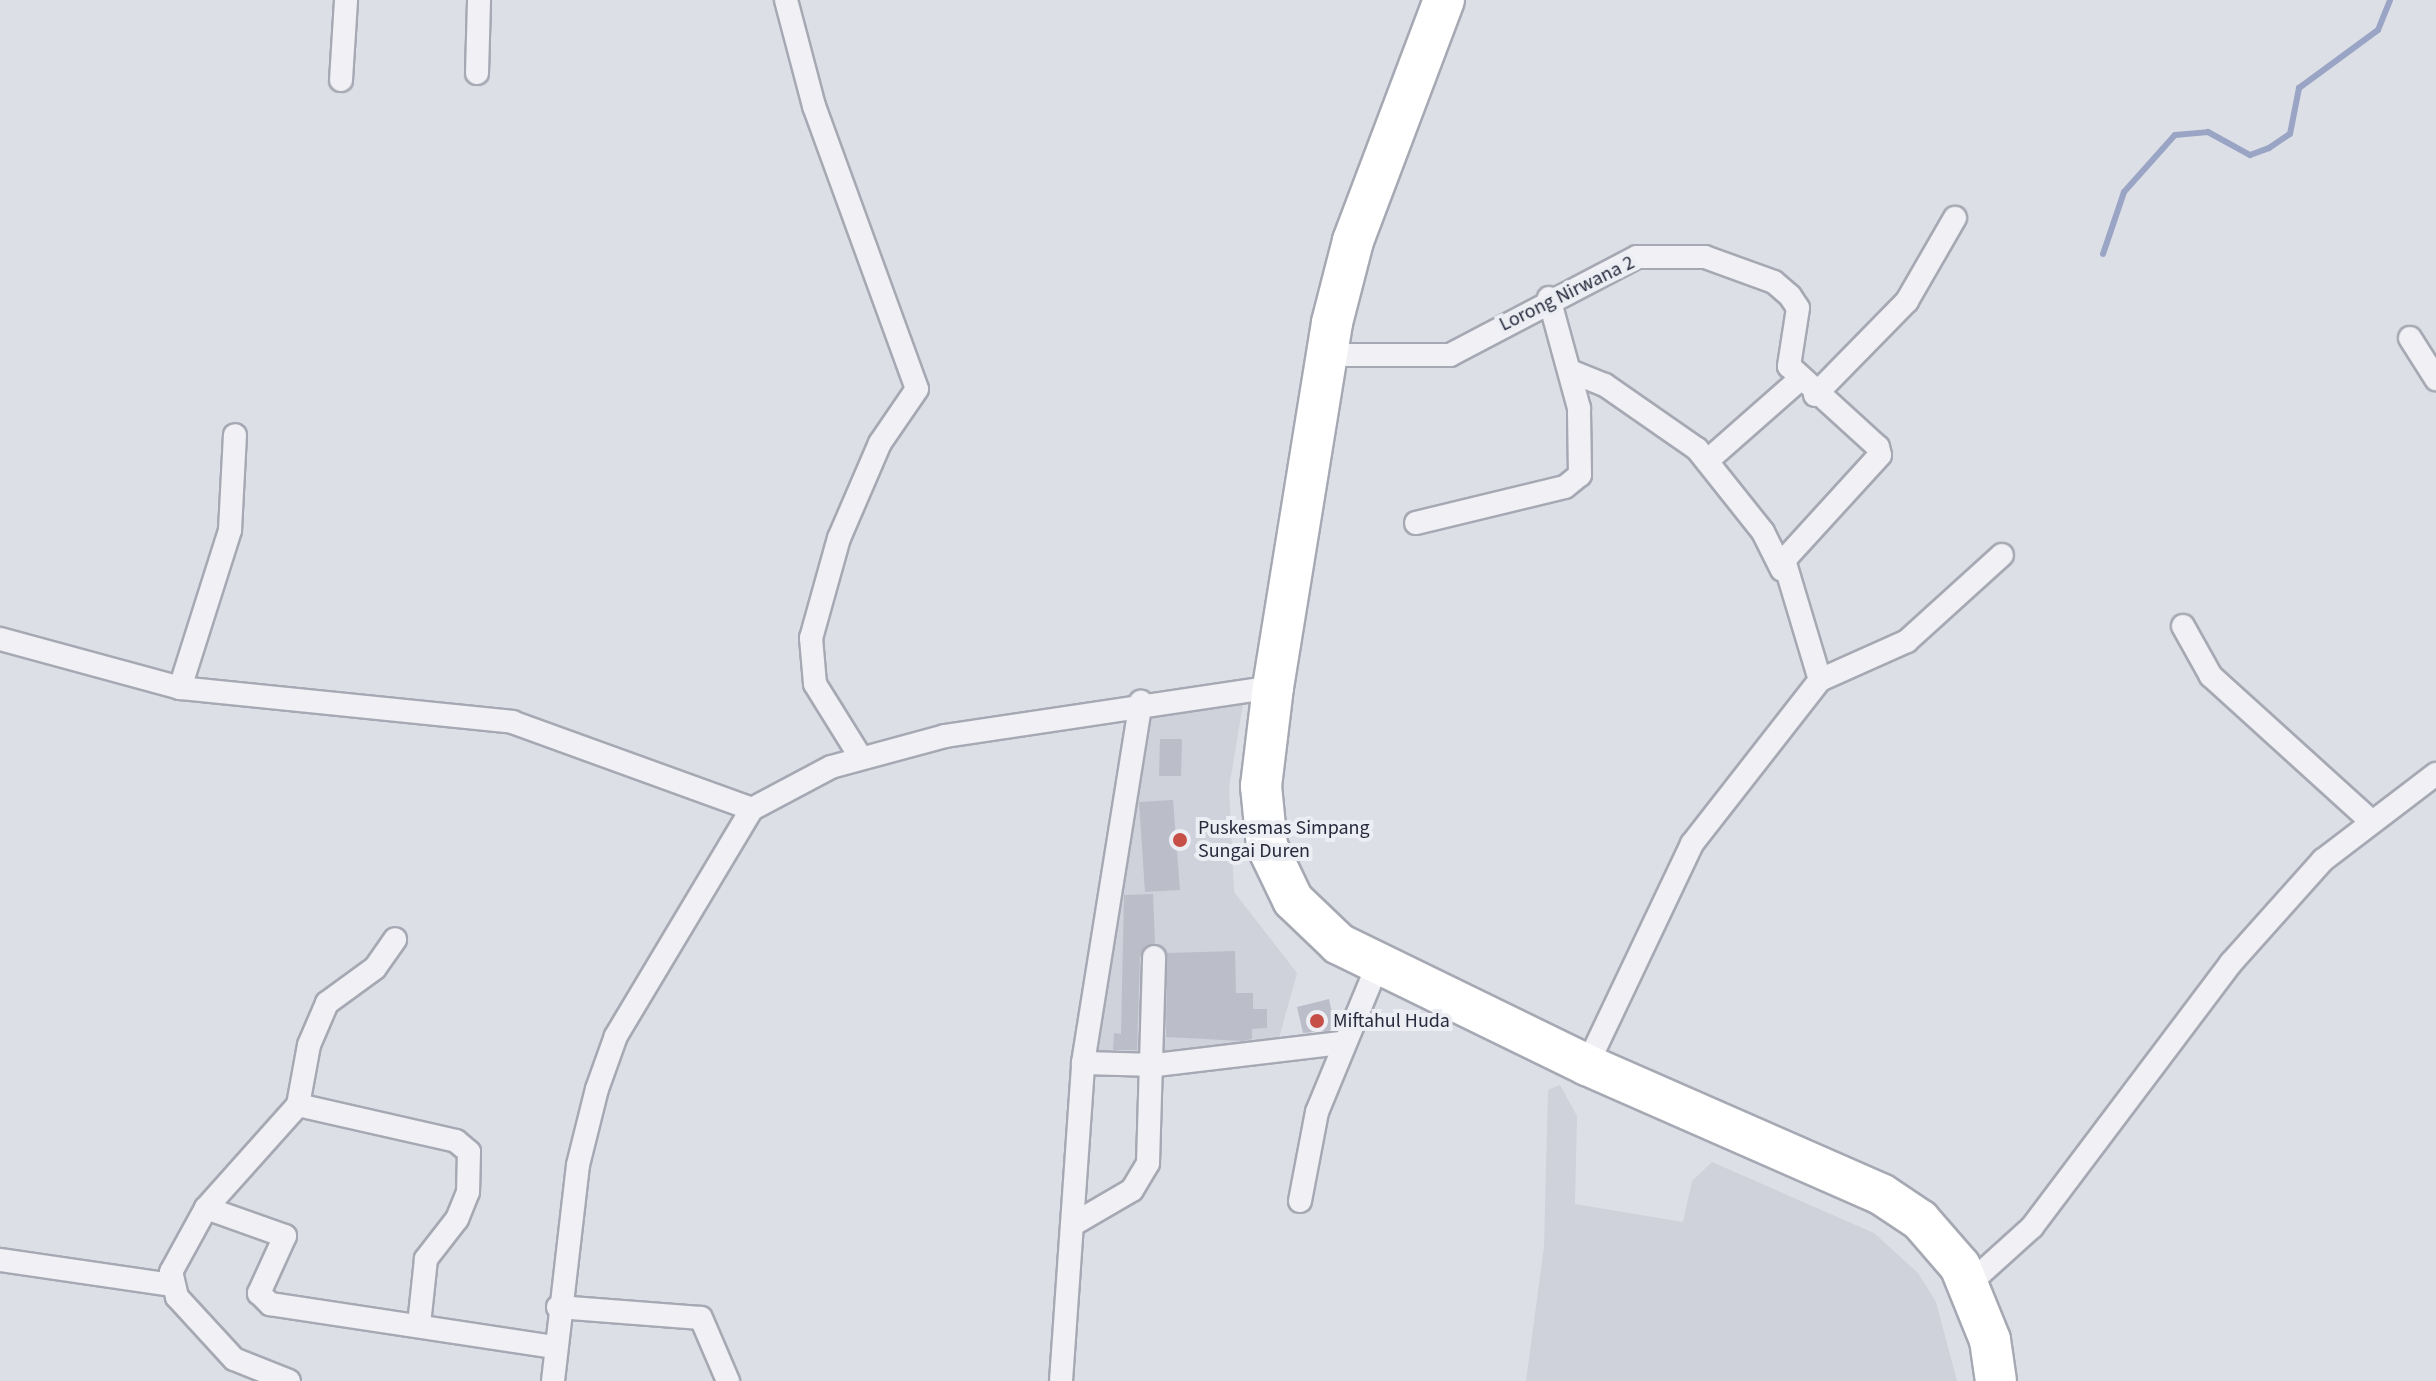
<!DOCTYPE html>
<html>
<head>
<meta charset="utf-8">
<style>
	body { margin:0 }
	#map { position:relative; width:2436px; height:1381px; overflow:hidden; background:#dddfe6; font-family:"Source Sans 3",sans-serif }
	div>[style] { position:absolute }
	.built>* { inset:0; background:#cfd1db }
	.stream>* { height:6px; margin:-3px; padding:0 3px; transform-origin:3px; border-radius:3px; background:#9aa5c5 }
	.building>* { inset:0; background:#bbbdc9 }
	.roads { filter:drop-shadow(2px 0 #a6a9b3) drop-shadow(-2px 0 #a6a9b3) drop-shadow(0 2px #a6a9b3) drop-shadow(0 -2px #a6a9b3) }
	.street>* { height:22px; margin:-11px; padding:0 11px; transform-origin:11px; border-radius:11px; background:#f0f0f5 }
	.highway>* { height:40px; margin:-20px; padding:0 20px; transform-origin:20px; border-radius:20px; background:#fff }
	.dots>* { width:22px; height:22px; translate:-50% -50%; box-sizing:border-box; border:4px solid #eceef4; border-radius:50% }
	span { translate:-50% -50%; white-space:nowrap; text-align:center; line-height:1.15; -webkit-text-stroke:8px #eceef4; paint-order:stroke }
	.street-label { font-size:20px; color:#272a3c }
	.poi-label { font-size:20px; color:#272a3c }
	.left { translate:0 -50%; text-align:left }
</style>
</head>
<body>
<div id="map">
	<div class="built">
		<i style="clip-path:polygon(1244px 698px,1229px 788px,1234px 892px,1297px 973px,1278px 1042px,1151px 1063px,1093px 1058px,1147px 728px,1154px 714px)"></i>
		<i style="clip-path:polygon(1560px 1085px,1577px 1116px,1575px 1204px,1683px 1222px,1692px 1181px,1712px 1162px,1874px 1233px,1918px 1273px,1936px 1302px,1957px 1381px,1526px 1381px,1544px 1247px,1548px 1090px)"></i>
	</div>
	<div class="stream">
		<i style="left:2103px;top:254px;width:65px;rotate:-71.3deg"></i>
		<i style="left:2124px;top:192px;width:76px;rotate:-48.2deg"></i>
		<i style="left:2175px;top:135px;width:33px;rotate:-5deg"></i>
		<i style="left:2208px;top:132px;width:48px;rotate:28.7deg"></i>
		<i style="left:2250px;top:155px;width:20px;rotate:-20deg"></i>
		<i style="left:2269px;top:148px;width:25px;rotate:-34deg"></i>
		<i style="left:2290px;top:134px;width:47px;rotate:-78.9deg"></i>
		<i style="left:2299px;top:88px;width:98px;rotate:-36.3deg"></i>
		<i style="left:2378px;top:30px;width:32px;rotate:-68deg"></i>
	</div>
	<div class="building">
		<i style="clip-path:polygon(1160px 739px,1182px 739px,1181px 776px,1159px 776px)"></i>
		<i style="clip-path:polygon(1173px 800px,1180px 890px,1145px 892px,1139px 802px)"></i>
		<i style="clip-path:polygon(1153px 894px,1155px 943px,1140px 957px,1137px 1050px,1113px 1050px,1114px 1033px,1121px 1034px,1124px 895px)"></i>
		<i style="clip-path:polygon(1235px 951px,1236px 993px,1253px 993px,1253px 1009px,1267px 1009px,1267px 1028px,1252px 1029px,1252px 1039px,1243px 1041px,1166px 1037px,1167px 953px)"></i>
		<i style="clip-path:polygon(1329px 999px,1336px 1030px,1303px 1033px,1297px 1007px)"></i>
	</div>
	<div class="roads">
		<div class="street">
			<i style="left:786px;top:0;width:110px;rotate:75.2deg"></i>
			<i style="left:814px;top:106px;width:301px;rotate:70deg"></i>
			<i style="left:917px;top:389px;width:65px;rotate:124.4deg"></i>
			<i style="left:880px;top:443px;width:103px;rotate:113.3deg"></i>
			<i style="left:839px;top:538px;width:104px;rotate:105.6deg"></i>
			<i style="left:811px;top:638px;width:46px;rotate:85deg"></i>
			<i style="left:815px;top:684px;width:87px;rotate:58.1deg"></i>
			<i style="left:477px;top:73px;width:73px;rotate:-88.4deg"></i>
			<i style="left:341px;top:80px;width:80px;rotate:-86.4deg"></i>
			<i style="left:2410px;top:338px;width:49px;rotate:57.6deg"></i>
			<i style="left:1326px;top:355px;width:124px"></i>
			<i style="left:1450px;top:355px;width:211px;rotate:-27.7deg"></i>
			<i style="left:1637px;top:257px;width:68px"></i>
			<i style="left:1705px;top:257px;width:73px;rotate:19.9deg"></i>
			<i style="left:1774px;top:282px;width:21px;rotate:41deg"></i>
			<i style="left:1790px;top:296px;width:14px;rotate:56deg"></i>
			<i style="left:1798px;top:308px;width:59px;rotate:98.8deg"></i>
			<i style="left:1789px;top:366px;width:120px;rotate:42.3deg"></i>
			<i style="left:1878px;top:447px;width:8px;rotate:76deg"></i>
			<i style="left:1880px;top:455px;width:142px;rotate:132.4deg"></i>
			<i style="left:1784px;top:560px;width:125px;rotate:73.3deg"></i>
			<i style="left:1820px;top:680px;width:208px;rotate:128deg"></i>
			<i style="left:1692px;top:844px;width:245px;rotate:115.4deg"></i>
			<i style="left:1570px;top:371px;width:38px;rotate:22deg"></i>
			<i style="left:1605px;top:385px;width:112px;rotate:34.8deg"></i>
			<i style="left:1697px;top:449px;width:106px;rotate:51.5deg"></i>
			<i style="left:1763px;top:532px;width:42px;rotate:63.4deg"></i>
			<i style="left:1815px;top:395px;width:132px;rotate:-45.6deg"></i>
			<i style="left:1907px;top:301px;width:96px;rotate:-60deg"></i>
			<i style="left:1707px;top:461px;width:123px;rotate:-41.4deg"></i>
			<i style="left:1416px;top:523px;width:153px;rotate:-13.6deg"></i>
			<i style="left:1565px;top:487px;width:19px;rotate:-39deg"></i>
			<i style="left:1580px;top:475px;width:67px;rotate:-90.9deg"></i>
			<i style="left:1579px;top:408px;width:114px;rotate:-105.3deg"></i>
			<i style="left:2183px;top:626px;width:57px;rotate:60.8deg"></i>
			<i style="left:2211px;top:676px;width:216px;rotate:42.2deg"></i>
			<i style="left:0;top:639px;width:187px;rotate:15.2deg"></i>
			<i style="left:180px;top:688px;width:334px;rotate:5.8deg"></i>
			<i style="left:512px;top:722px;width:255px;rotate:19.9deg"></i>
			<i style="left:752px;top:809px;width:89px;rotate:-28deg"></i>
			<i style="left:831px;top:767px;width:118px;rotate:-15.2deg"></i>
			<i style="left:945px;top:736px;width:332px;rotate:-8.5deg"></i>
			<i style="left:1820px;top:680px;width:95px;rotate:-24.1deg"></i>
			<i style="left:1907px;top:641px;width:128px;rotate:-42.2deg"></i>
			<i style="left:180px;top:688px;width:166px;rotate:-72.4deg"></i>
			<i style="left:230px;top:530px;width:95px;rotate:-87deg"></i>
			<i style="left:1083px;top:1063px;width:73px;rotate:1.6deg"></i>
			<i style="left:1156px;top:1065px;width:186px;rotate:-6.8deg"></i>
			<i style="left:298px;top:1105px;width:61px;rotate:-79.6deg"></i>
			<i style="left:309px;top:1045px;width:46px;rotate:-66.8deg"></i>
			<i style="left:327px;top:1003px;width:59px;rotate:-36.1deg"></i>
			<i style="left:375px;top:968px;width:35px;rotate:-55deg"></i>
			<i style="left:1300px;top:1201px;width:91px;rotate:-79.2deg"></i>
			<i style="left:1317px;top:1112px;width:160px;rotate:-67.6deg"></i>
			<i style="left:206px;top:1208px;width:84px;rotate:19.5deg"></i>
			<i style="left:285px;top:1236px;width:63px;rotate:114.5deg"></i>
			<i style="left:259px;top:1293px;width:16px;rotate:45deg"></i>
			<i style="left:270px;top:1304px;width:288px;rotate:8.6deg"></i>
			<i style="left:1072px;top:1225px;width:69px;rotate:-30.3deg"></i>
			<i style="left:1132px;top:1190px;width:31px;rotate:-59deg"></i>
			<i style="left:1148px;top:1163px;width:206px;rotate:-88.3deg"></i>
			<i style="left:0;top:1260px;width:174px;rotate:8.3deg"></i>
			<i style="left:1969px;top:1284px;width:85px;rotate:-42.1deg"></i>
			<i style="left:2032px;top:1227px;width:331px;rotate:-53deg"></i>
			<i style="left:2231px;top:963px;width:138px;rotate:-48.2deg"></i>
			<i style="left:2323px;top:860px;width:142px;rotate:-37.3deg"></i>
			<i style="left:558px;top:1307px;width:143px;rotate:4.4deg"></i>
			<i style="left:701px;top:1318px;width:69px;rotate:66.8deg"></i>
			<i style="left:289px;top:1381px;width:59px;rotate:-158.2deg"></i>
			<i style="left:234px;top:1359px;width:84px;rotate:-132.6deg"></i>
			<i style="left:177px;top:1297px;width:26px;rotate:-103deg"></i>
			<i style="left:171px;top:1272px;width:73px;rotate:-61.3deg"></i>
			<i style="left:206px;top:1208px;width:138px;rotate:-48.2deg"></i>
			<i style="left:298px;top:1105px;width:162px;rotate:12.8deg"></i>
			<i style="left:456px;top:1141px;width:17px;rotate:40deg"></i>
			<i style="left:469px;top:1152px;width:40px;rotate:91.4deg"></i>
			<i style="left:468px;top:1192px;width:29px;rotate:112deg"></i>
			<i style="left:457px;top:1219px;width:51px;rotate:127.8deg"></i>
			<i style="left:426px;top:1259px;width:65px;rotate:96.1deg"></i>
			<i style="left:553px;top:1381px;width:217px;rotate:-83.4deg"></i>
			<i style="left:578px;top:1165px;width:78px;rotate:-76deg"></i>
			<i style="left:597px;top:1089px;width:56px;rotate:-70.3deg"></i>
			<i style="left:616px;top:1036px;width:265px;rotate:-59.1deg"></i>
			<i style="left:1061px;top:1381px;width:319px;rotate:-86deg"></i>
			<i style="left:1083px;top:1063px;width:366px;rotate:-80.9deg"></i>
		</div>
		<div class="highway">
			<i style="left:1444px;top:0;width:258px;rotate:110.7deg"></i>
			<i style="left:1353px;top:241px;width:85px;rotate:104.4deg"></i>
			<i style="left:1332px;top:323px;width:369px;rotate:99.2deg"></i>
			<i style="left:1273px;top:687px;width:100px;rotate:96.9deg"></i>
			<i style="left:1261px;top:786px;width:60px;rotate:84.3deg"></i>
			<i style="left:1267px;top:846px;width:60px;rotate:64.3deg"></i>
			<i style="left:1293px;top:900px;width:64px;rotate:43.7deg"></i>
			<i style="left:1339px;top:944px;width:276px;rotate:26deg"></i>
			<i style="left:1587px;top:1065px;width:321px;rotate:23.7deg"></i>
			<i style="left:1881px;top:1194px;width:47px;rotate:33.7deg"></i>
			<i style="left:1920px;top:1220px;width:61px;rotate:49deg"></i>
			<i style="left:1960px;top:1266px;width:80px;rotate:67.9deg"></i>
			<i style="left:1990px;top:1340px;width:41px;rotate:81.7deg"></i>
		</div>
	</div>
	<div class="dots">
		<i style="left:1180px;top:840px;background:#c65047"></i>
		<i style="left:1317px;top:1021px;background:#c65047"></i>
	</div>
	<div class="street-label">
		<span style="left:1567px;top:294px;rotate:-26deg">Lorong Nirwana 2</span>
	</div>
	<div class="poi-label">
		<span class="left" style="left:1198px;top:840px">Puskesmas Simpang<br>Sungai Duren</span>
		<span class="left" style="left:1333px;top:1021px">Miftahul Huda</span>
	</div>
</div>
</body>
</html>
